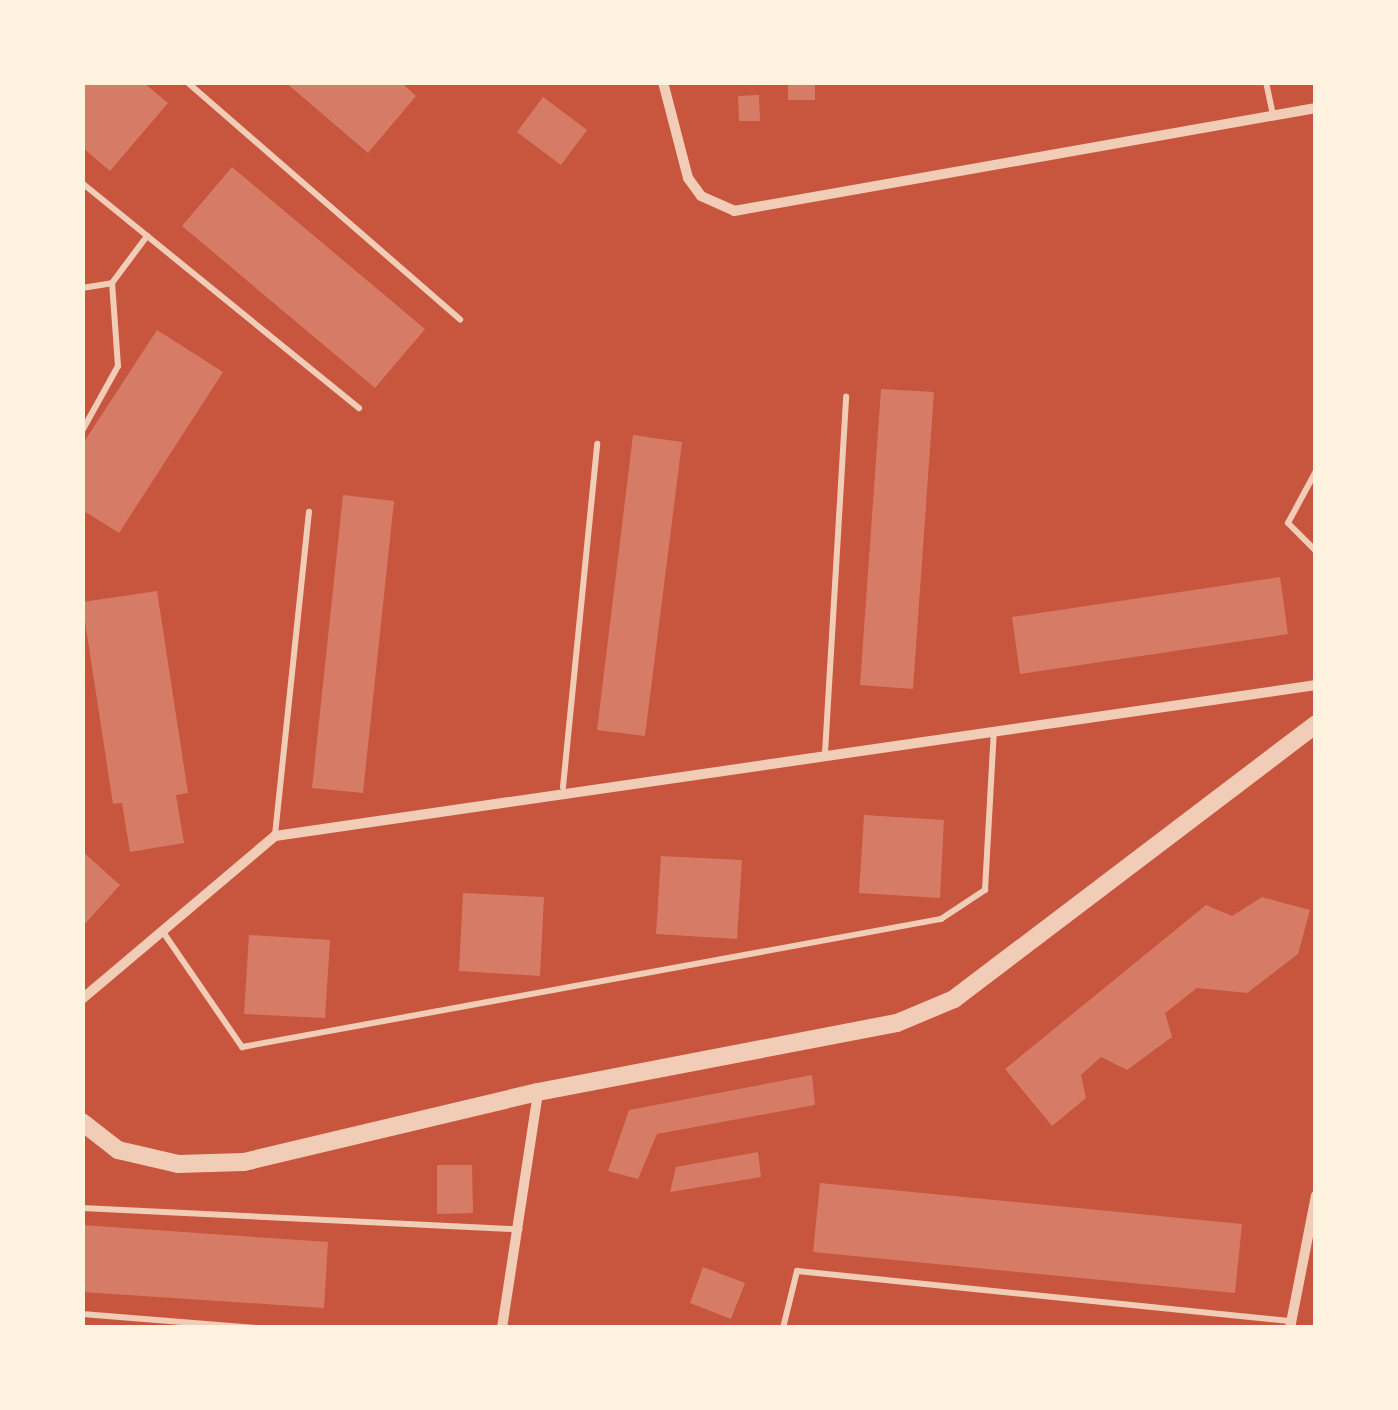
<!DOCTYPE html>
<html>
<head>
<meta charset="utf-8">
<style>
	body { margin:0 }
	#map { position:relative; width:1398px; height:1410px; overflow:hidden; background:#c8553d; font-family:Bitter,serif }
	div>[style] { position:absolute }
	.building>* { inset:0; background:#d67c66 }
	.service>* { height:6px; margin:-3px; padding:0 3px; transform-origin:3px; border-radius:3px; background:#f1ccb7 }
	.minor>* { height:10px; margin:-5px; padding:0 5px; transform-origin:5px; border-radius:5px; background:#f1ccb7 }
	.tertiary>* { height:18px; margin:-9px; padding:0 9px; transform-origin:9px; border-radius:9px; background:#f1ccb7 }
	span { translate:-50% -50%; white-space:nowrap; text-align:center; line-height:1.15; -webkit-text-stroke:8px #fff3e0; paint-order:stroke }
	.frame { position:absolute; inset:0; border:85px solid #fff3e0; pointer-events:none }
</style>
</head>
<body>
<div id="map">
	<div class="building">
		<i style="clip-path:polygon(82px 82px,143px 82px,168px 103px,110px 171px,82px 147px)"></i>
		<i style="clip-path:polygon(285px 82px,401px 82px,416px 96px,368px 153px)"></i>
		<i style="clip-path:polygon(788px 82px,815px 82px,815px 100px,788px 100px)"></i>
		<i style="clip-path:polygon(759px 95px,760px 121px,739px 121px,738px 96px)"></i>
		<i style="clip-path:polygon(543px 97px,587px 130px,561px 165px,517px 132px)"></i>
		<i style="clip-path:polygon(232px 167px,425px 329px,375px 388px,182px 226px)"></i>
		<i style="clip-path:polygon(157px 330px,223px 372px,119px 533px,82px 510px,82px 445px)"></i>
		<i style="clip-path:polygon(881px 389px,934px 392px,913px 689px,860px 685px)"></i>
		<i style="clip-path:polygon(633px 435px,682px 442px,645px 736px,597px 730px)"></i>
		<i style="clip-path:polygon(343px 495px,394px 501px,363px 793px,312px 788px)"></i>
		<i style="clip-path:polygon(1280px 577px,1288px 634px,1020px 674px,1012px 617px)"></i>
		<i style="clip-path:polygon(157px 591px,188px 793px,176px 795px,184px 843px,130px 852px,122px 803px,113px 804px,82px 602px)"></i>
		<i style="clip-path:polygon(864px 815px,944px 820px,940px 898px,859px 893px)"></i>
		<i style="clip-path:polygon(82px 851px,120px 885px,82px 927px)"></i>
		<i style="clip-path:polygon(661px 856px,742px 860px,737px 939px,656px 934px)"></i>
		<i style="clip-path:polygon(463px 893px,544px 897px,540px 976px,459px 971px)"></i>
		<i style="clip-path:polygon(1262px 897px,1310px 910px,1298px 954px,1247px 993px,1197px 988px,1165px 1013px,1172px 1037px,1127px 1070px,1101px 1057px,1081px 1075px,1086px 1098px,1052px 1126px,1005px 1069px,1206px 905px,1232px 916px)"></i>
		<i style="clip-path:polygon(249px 935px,330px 940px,325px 1018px,244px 1014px)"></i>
		<i style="clip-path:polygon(812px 1075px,815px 1105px,657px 1134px,638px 1179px,608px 1171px,629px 1110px)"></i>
		<i style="clip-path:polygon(758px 1152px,761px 1177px,670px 1192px,676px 1167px)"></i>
		<i style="clip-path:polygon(437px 1165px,472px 1165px,473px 1213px,437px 1214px)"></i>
		<i style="clip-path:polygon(820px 1183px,1242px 1224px,1235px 1293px,813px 1252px)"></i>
		<i style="clip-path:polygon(82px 1225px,328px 1242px,324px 1308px,82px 1292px)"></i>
		<i style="clip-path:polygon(703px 1267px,745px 1283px,731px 1319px,690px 1303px)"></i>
	</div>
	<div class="service">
		<i style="left:187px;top:82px;width:362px;rotate:41deg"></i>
		<i style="left:1266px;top:82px;width:34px;rotate:78deg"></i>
		<i style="left:82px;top:183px;width:357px;rotate:39.1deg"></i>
		<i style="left:82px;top:288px;width:30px;rotate:-9deg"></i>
		<i style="left:112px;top:283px;width:59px;rotate:-53.3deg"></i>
		<i style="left:82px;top:431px;width:74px;rotate:-61deg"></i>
		<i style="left:118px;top:366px;width:83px;rotate:-94.1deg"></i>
		<i style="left:1316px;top:471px;width:59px;rotate:118.3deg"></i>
		<i style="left:1288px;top:523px;width:40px;rotate:45deg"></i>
		<i style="left:82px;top:559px;width:11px;rotate:90deg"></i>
		<i style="left:825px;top:753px;width:357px;rotate:-86.6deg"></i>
		<i style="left:563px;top:787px;width:345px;rotate:-84.3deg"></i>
		<i style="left:275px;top:835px;width:325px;rotate:-84deg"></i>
		<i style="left:163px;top:932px;width:140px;rotate:55.5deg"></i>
		<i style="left:242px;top:1047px;width:711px;rotate:-10.38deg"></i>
		<i style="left:941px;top:919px;width:53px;rotate:-33.4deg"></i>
		<i style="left:985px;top:890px;width:160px;rotate:-86.8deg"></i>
		<i style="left:82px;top:1208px;width:438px;rotate:2.8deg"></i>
		<i style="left:82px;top:1314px;width:175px;rotate:4.6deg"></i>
		<i style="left:783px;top:1328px;width:59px;rotate:-76.2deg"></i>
		<i style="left:797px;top:1271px;width:497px;rotate:5.8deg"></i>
	</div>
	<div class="minor">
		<i style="left:663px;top:82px;width:99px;rotate:75.4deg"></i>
		<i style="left:688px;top:178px;width:22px;rotate:54deg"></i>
		<i style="left:701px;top:196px;width:36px;rotate:24deg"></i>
		<i style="left:734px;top:211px;width:591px;rotate:-10.04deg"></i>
		<i style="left:82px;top:999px;width:253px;rotate:-40.2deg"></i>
		<i style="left:275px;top:836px;width:1052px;rotate:-8.25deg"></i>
		<i style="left:502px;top:1328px;width:239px;rotate:-81.3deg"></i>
		<i style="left:1290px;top:1328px;width:135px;rotate:-78.9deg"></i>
	</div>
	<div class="tertiary">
		<i style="left:82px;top:1122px;width:46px;rotate:37.9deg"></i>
		<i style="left:118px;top:1150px;width:62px;rotate:13.1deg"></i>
		<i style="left:178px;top:1164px;width:66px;rotate:-1.7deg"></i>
		<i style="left:244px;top:1162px;width:302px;rotate:-13.4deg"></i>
		<i style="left:538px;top:1092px;width:366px;rotate:-10.9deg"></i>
		<i style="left:897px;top:1023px;width:62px;rotate:-22.8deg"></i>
		<i style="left:954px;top:999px;width:455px;rotate:-37.2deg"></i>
	</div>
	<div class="frame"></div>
</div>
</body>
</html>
